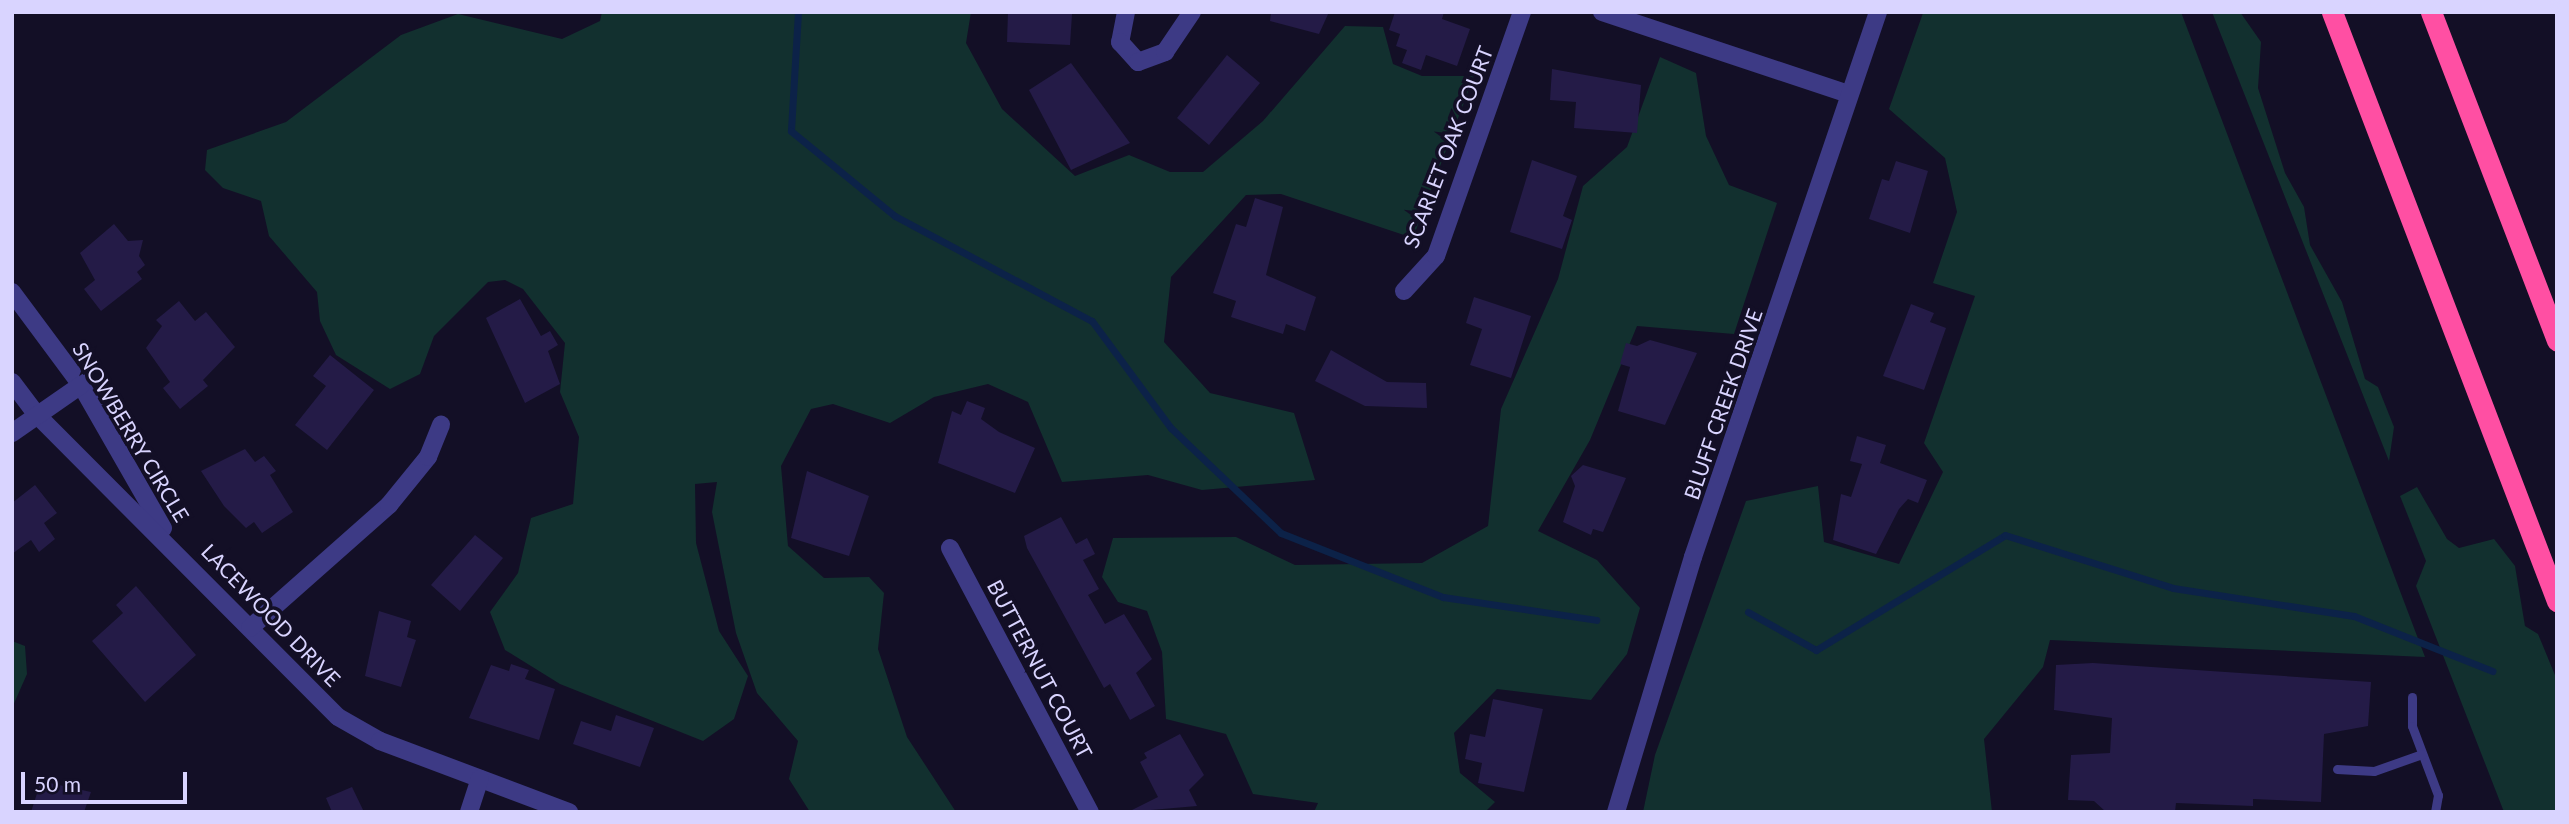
<!DOCTYPE html>
<html>
<head>
<meta charset="utf-8">
<style>
	body { margin:0 }
	#map { position:relative; width:2569px; height:824px; overflow:hidden; background:#130f26; font-family:Lato,sans-serif }
	div>[style] { position:absolute }
	.green>* { inset:0; background:#12302f }
	.stream>* { height:7px; margin:-3.5px; padding:0 3.5px; transform-origin:3.5px; border-radius:3.5px; background:#0c2248 }
	.building>* { inset:0; background:#241b47 }
	.service>* { height:9px; margin:-4.5px; padding:0 4.5px; transform-origin:4.5px; border-radius:4.5px; background:#3d3a85 }
	.minor>* { height:18px; margin:-9px; padding:0 9px; transform-origin:9px; border-radius:9px; background:#3d3a85 }
	.motorway>* { height:21px; margin:-10.5px; padding:0 10.5px; transform-origin:10.5px; border-radius:10.5px; background:#ff4fa3 }
	span { translate:-50% -50%; white-space:nowrap; text-align:center; line-height:1.15; -webkit-text-stroke:7px #130f26; paint-order:stroke }
	.street-label { font-size:21px; color:#d9d4ff }
	.frame { position:absolute; inset:0; border:14px solid #d9d4ff; pointer-events:none }
	.scale { position:absolute; left:21px; top:772px; width:166px; height:32px; box-sizing:border-box; border:4px solid #d9d4ff; border-top:0; padding-left:9px; font-size:21px; line-height:24px; white-space:nowrap; color:#d9d4ff; -webkit-text-stroke:5px #130f26; paint-order:stroke }
</style>
</head>
<body>
<div id="map">
	<div class="green">
		<i style="clip-path:polygon(602px 12px,971px 12px,966px 43px,1002px 109px,1075px 176px,1129px 155px,1170px 172px,1203px 172px,1263px 121px,1345px 26px,1383px 27px,1393px 64px,1422px 76px,1474px 76px,1413px 238px,1281px 194px,1246px 195px,1171px 277px,1164px 342px,1210px 393px,1294px 413px,1315px 480px,1202px 490px,1148px 475px,1062px 482px,1028px 402px,988px 384px,934px 397px,890px 423px,833px 404px,811px 409px,781px 466px,788px 546px,824px 578px,869px 577px,884px 593px,878px 649px,907px 737px,956px 812px,810px 812px,789px 779px,798px 741px,757px 693px,736px 633px,712px 512px,717px 482px,695px 484px,696px 543px,719px 631px,748px 676px,734px 719px,703px 741px,560px 684px,505px 650px,490px 612px,518px 573px,531px 518px,573px 504px,579px 437px,560px 392px,565px 343px,523px 289px,505px 280px,488px 282px,434px 336px,420px 374px,390px 389px,336px 355px,320px 321px,317px 292px,269px 236px,261px 201px,223px 188px,205px 170px,207px 150px,286px 122px,401px 35px,458px 14px,562px 39px,600px 21px)"></i>
		<i style="clip-path:polygon(2181px 12px,2425px 657px,2050px 640px,2043px 667px,1984px 739px,1992px 812px,1643px 812px,1655px 755px,1746px 501px,1818px 486px,1824px 542px,1899px 564px,1943px 472px,1924px 443px,1975px 296px,1933px 283px,1957px 212px,1945px 158px,1889px 109px,1923px 13px)"></i>
		<i style="clip-path:polygon(2212px 12px,2240px 12px,2261px 42px,2258px 88px,2285px 173px,2304px 207px,2310px 245px,2342px 302px,2365px 379px,2378px 387px,2394px 427px,2389px 461px)"></i>
		<i style="clip-path:polygon(1660px 57px,1696px 73px,1706px 136px,1729px 185px,1777px 203px,1734px 334px,1637px 326px,1590px 440px,1538px 531px,1597px 560px,1640px 608px,1627px 654px,1591px 700px,1497px 689px,1454px 733px,1460px 773px,1495px 802px,1485px 812px,1314px 812px,1318px 803px,1253px 794px,1226px 734px,1166px 719px,1162px 652px,1147px 611px,1118px 602px,1102px 577px,1113px 538px,1236px 537px,1295px 565px,1422px 563px,1488px 526px,1501px 409px,1558px 279px,1583px 186px,1627px 147px)"></i>
		<i style="clip-path:polygon(2417px 487px,2447px 539px,2459px 548px,2494px 539px,2515px 566px,2525px 626px,2538px 634px,2557px 680px,2557px 812px,2504px 812px,2416px 586px,2426px 561px,2400px 496px)"></i>
		<i style="clip-path:polygon(12px 641px,25px 646px,27px 674px,12px 708px)"></i>
	</div>
	<div class="stream">
		<i style="left:798px;top:12px;width:119px;rotate:93.4deg"></i>
		<i style="left:791px;top:131px;width:134px;rotate:39.3deg"></i>
		<i style="left:895px;top:216px;width:223px;rotate:28.1deg"></i>
		<i style="left:1092px;top:321px;width:133px;rotate:53.6deg"></i>
		<i style="left:1171px;top:428px;width:152px;rotate:43.7deg"></i>
		<i style="left:1281px;top:533px;width:174px;rotate:21.6deg"></i>
		<i style="left:1443px;top:597px;width:155px;rotate:8.5deg"></i>
		<i style="left:1748px;top:612px;width:78px;rotate:29.2deg"></i>
		<i style="left:1816px;top:650px;width:221px;rotate:-31.3deg"></i>
		<i style="left:2005px;top:535px;width:176px;rotate:17.5deg"></i>
		<i style="left:2173px;top:588px;width:183px;rotate:8.8deg"></i>
		<i style="left:2354px;top:616px;width:149px;rotate:21.7deg"></i>
	</div>
	<div class="building">
		<i style="clip-path:polygon(1008px 12px,1072px 14px,1070px 45px,1007px 42px)"></i>
		<i style="clip-path:polygon(1271px 12px,1329px 12px,1319px 34px,1270px 21px)"></i>
		<i style="clip-path:polygon(1395px 12px,1444px 12px,1442px 19px,1470px 29px,1457px 66px,1426px 55px,1421px 70px,1402px 63px,1407px 50px,1396px 46px,1400px 34px,1389px 30px)"></i>
		<i style="clip-path:polygon(1227px 55px,1260px 83px,1209px 145px,1177px 118px)"></i>
		<i style="clip-path:polygon(1071px 63px,1130px 143px,1071px 170px,1029px 90px)"></i>
		<i style="clip-path:polygon(1552px 69px,1641px 85px,1637px 133px,1574px 128px,1576px 102px,1550px 100px)"></i>
		<i style="clip-path:polygon(1532px 160px,1577px 176px,1563px 216px,1572px 220px,1562px 249px,1510px 232px)"></i>
		<i style="clip-path:polygon(1896px 161px,1928px 171px,1910px 233px,1869px 219px,1882px 179px,1889px 181px)"></i>
		<i style="clip-path:polygon(1255px 198px,1283px 207px,1266px 275px,1316px 297px,1305px 331px,1286px 324px,1283px 334px,1231px 317px,1236px 301px,1213px 293px,1236px 224px,1246px 227px)"></i>
		<i style="clip-path:polygon(114px 224px,128px 241px,143px 240px,139px 256px,145px 265px,137px 272px,142px 279px,101px 311px,84px 289px,95px 280px,80px 253px)"></i>
		<i style="clip-path:polygon(1474px 297px,1531px 316px,1511px 378px,1470px 365px,1482px 329px,1466px 323px)"></i>
		<i style="clip-path:polygon(520px 299px,541px 336px,550px 331px,558px 345px,548px 351px,560px 384px,525px 403px,486px 318px)"></i>
		<i style="clip-path:polygon(179px 301px,195px 321px,206px 312px,235px 347px,203px 380px,208px 386px,180px 409px,163px 388px,170px 382px,146px 348px,162px 326px,156px 320px)"></i>
		<i style="clip-path:polygon(1911px 304px,1934px 313px,1930px 322px,1946px 328px,1924px 390px,1883px 376px)"></i>
		<i style="clip-path:polygon(1650px 340px,1697px 353px,1665px 425px,1618px 411px,1630px 367px,1620px 364px,1626px 343px,1637px 346px)"></i>
		<i style="clip-path:polygon(1331px 350px,1387px 382px,1426px 383px,1427px 408px,1365px 406px,1315px 381px)"></i>
		<i style="clip-path:polygon(330px 355px,374px 390px,327px 450px,295px 425px,326px 386px,313px 376px)"></i>
		<i style="clip-path:polygon(967px 401px,985px 408px,981px 419px,999px 432px,1035px 448px,1015px 493px,938px 463px,952px 411px,961px 415px)"></i>
		<i style="clip-path:polygon(1857px 436px,1886px 445px,1880px 463px,1927px 480px,1918px 503px,1908px 499px,1899px 509px,1876px 554px,1833px 540px,1841px 494px,1851px 497px,1862px 464px,1850px 461px)"></i>
		<i style="clip-path:polygon(245px 449px,255px 462px,264px 456px,276px 471px,270px 475px,293px 512px,262px 533px,254px 522px,246px 528px,224px 506px,201px 471px)"></i>
		<i style="clip-path:polygon(1583px 465px,1626px 478px,1603px 532px,1593px 529px,1591px 535px,1563px 522px,1575px 486px,1571px 476px)"></i>
		<i style="clip-path:polygon(807px 471px,869px 496px,849px 556px,791px 538px)"></i>
		<i style="clip-path:polygon(35px 485px,57px 513px,44px 523px,55px 539px,39px 552px,31px 540px,12px 554px,12px 503px)"></i>
		<i style="clip-path:polygon(1061px 517px,1076px 544px,1087px 538px,1095px 554px,1083px 560px,1099px 589px,1088px 595px,1105px 624px,1124px 614px,1152px 659px,1136px 673px,1155px 706px,1130px 720px,1110px 684px,1104px 688px,1027px 548px,1024px 536px)"></i>
		<i style="clip-path:polygon(475px 535px,503px 558px,460px 611px,431px 585px)"></i>
		<i style="clip-path:polygon(136px 586px,196px 655px,145px 702px,92px 641px,123px 613px,116px 605px)"></i>
		<i style="clip-path:polygon(379px 611px,411px 621px,407px 637px,416px 640px,401px 687px,365px 676px)"></i>
		<i style="clip-path:polygon(2093px 663px,2371px 682px,2368px 726px,2324px 734px,2321px 802px,2253px 799px,2253px 806px,2176px 803px,2175px 812px,2106px 812px,2094px 801px,2068px 800px,2071px 755px,2110px 753px,2112px 718px,2054px 710px,2056px 665px)"></i>
		<i style="clip-path:polygon(511px 664px,529px 670px,525px 679px,555px 689px,539px 740px,469px 718px,491px 665px,509px 671px)"></i>
		<i style="clip-path:polygon(1493px 699px,1543px 709px,1524px 792px,1478px 783px,1482px 763px,1465px 759px,1470px 734px,1485px 737px)"></i>
		<i style="clip-path:polygon(616px 715px,654px 728px,640px 767px,573px 744px,581px 721px,611px 731px)"></i>
		<i style="clip-path:polygon(1180px 734px,1204px 775px,1189px 790px,1197px 806px,1128px 812px,1158px 797px,1140px 762px,1147px 758px,1144px 753px)"></i>
		<i style="clip-path:polygon(41px 781px,91px 792px,84px 812px,31px 812px)"></i>
		<i style="clip-path:polygon(352px 787px,364px 812px,332px 812px,326px 798px)"></i>
	</div>
	<div class="service">
		<i style="left:2412px;top:697px;width:29px;rotate:90deg"></i>
		<i style="left:2412px;top:726px;width:74px;rotate:69.4deg"></i>
		<i style="left:2438px;top:795px;width:17px;rotate:100deg"></i>
		<i style="left:2337px;top:769px;width:37px;rotate:3deg"></i>
		<i style="left:2374px;top:771px;width:51px;rotate:-19.5deg"></i>
	</div>
	<div class="minor">
		<i style="left:1126px;top:12px;width:31px;rotate:101deg"></i>
		<i style="left:1120px;top:42px;width:27px;rotate:48deg"></i>
		<i style="left:1138px;top:62px;width:29px;rotate:-20deg"></i>
		<i style="left:1165px;top:52px;width:48px;rotate:-56deg"></i>
		<i style="left:1602px;top:12px;width:259px;rotate:18.4deg"></i>
		<i style="left:1404px;top:291px;width:47px;rotate:-47.6deg"></i>
		<i style="left:1436px;top:256px;width:259px;rotate:-70.6deg"></i>
		<i style="left:12px;top:292px;width:116px;rotate:53.4deg"></i>
		<i style="left:81px;top:385px;width:165px;rotate:60.2deg"></i>
		<i style="left:12px;top:382px;width:41px;rotate:52.9deg"></i>
		<i style="left:37px;top:415px;width:426px;rotate:45.1deg"></i>
		<i style="left:338px;top:717px;width:48px;rotate:29.7deg"></i>
		<i style="left:380px;top:741px;width:202px;rotate:20.6deg"></i>
		<i style="left:12px;top:433px;width:84px;rotate:-34.8deg"></i>
		<i style="left:950px;top:548px;width:299px;rotate:62.1deg"></i>
		<i style="left:250px;top:628px;width:186px;rotate:-41.5deg"></i>
		<i style="left:389px;top:505px;width:62px;rotate:-50.9deg"></i>
		<i style="left:428px;top:457px;width:35px;rotate:-68deg"></i>
		<i style="left:469px;top:812px;width:35px;rotate:-72deg"></i>
		<i style="left:1616px;top:812px;width:266px;rotate:-73.2deg"></i>
		<i style="left:1693px;top:557px;width:576px;rotate:-71.25deg"></i>
	</div>
	<div class="motorway">
		<i style="left:2332px;top:12px;width:631px;rotate:69.09deg"></i>
		<i style="left:2431px;top:12px;width:352px;rotate:69deg"></i>
	</div>
	<div class="street-label">
		<span style="left:1448px;top:147px;rotate:-69deg">SCARLET OAK COURT</span>
		<span style="left:1723px;top:404px;rotate:-71deg">BLUFF CREEK DRIVE</span>
		<span style="left:131px;top:432px;rotate:59deg">SNOWBERRY CIRCLE</span>
		<span style="left:271px;top:615px;rotate:46deg">LACEWOOD DRIVE</span>
		<span style="left:1040px;top:669px;rotate:62deg">BUTTERNUT COURT</span>
	</div>
	<div class="frame"></div>
	<div class="scale">50 m</div>
</div>
</body>
</html>
